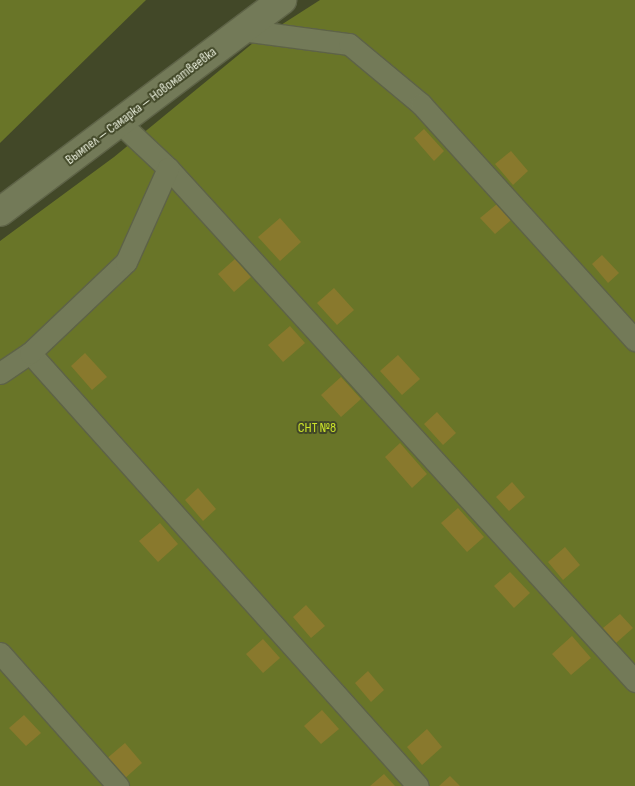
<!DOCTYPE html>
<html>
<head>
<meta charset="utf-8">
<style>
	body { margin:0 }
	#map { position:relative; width:635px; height:786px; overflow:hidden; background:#424828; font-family:"Sofia Sans Condensed",sans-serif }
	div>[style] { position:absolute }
	.green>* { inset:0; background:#697528 }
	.building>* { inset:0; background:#89792d }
	.roads { filter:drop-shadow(1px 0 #5e6347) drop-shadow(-1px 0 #5e6347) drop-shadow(0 1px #5e6347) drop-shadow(0 -1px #5e6347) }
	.street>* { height:21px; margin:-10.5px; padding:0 10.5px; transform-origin:10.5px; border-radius:10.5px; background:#737a58 }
	.secondary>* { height:28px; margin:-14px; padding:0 14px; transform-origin:14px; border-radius:14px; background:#737a58 }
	span { translate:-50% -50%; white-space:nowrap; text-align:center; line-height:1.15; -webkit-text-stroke:4px #424828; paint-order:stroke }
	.street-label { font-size:14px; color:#e6ebd8 }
	.park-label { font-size:14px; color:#cbe329 }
</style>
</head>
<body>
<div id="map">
	<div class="green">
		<i style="clip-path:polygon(0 0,146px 0,0 143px)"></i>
		<i style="clip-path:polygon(320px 0,635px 0,635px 786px,0 786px,0 241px,114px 157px,253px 43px)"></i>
	</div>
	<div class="building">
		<i style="clip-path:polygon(424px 129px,444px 151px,434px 161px,414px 138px)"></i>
		<i style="clip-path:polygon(511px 151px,528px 171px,513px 185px,495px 164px)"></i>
		<i style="clip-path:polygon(497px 204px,511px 220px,495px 234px,480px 218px)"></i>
		<i style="clip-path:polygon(280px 218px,301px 242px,280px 261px,258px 237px)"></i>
		<i style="clip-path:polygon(602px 255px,619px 273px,608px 283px,592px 264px)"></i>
		<i style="clip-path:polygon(235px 259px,251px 277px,234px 292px,218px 274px)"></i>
		<i style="clip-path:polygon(334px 288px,354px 310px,337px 325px,317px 303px)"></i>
		<i style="clip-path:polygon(290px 326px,305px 343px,283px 362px,268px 345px)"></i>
		<i style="clip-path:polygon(85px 353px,107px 377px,92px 390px,71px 366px)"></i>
		<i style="clip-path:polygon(398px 355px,420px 379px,402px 395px,380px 371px)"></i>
		<i style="clip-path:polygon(341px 377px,361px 399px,341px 417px,321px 395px)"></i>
		<i style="clip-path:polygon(437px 412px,456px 433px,443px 445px,424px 424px)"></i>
		<i style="clip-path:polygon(400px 443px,427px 474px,412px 488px,385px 457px)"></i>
		<i style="clip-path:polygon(512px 482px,525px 497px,509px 511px,496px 497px)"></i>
		<i style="clip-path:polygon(198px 488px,216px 509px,203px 521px,185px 500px)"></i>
		<i style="clip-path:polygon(458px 508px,484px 537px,467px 552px,441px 523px)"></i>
		<i style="clip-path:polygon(160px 523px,178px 544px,158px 562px,139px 541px)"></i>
		<i style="clip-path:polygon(565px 547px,580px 565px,563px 580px,548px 562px)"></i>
		<i style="clip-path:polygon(510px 572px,530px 593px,514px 608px,494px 586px)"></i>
		<i style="clip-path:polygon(306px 605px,325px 626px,311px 638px,293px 617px)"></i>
		<i style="clip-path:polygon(620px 614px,633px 628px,616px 643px,603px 628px)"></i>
		<i style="clip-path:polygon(572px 636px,591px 658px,571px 675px,552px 654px)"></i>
		<i style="clip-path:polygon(263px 639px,280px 658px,263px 673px,246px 654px)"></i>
		<i style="clip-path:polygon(368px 671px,384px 690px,371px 702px,355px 683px)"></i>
		<i style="clip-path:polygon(322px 710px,339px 729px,321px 744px,304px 726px)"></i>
		<i style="clip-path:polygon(24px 715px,41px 733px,26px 746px,9px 728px)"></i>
		<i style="clip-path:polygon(427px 729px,442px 747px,422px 765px,407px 747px)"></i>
		<i style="clip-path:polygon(125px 743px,142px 763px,123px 780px,105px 760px)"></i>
		<i style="clip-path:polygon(384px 774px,395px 786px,370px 786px)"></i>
		<i style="clip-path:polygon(450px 776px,460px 786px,439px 786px)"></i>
	</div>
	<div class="roads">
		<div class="street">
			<i style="left:242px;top:30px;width:108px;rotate:7.5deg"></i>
			<i style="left:349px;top:44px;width:94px;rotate:39.8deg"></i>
			<i style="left:421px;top:104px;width:319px;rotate:47.8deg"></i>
			<i style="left:119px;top:122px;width:67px;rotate:43.2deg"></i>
			<i style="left:168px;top:168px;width:694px;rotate:47.69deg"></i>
			<i style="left:30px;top:353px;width:581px;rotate:48.14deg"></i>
			<i style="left:0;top:373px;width:36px;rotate:-34deg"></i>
			<i style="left:30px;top:353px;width:132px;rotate:-43.5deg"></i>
			<i style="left:126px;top:262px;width:103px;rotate:-65.9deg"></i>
			<i style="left:0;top:653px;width:178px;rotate:48.4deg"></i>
		</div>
		<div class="secondary">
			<i style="left:0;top:212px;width:353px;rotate:-36.9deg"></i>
		</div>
	</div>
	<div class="street-label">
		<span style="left:141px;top:106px;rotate:-37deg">Вымпел — Самарка — Новоматвеевка</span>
	</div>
	<div class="park-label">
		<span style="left:317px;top:428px">СНТ №8</span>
	</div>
</div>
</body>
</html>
